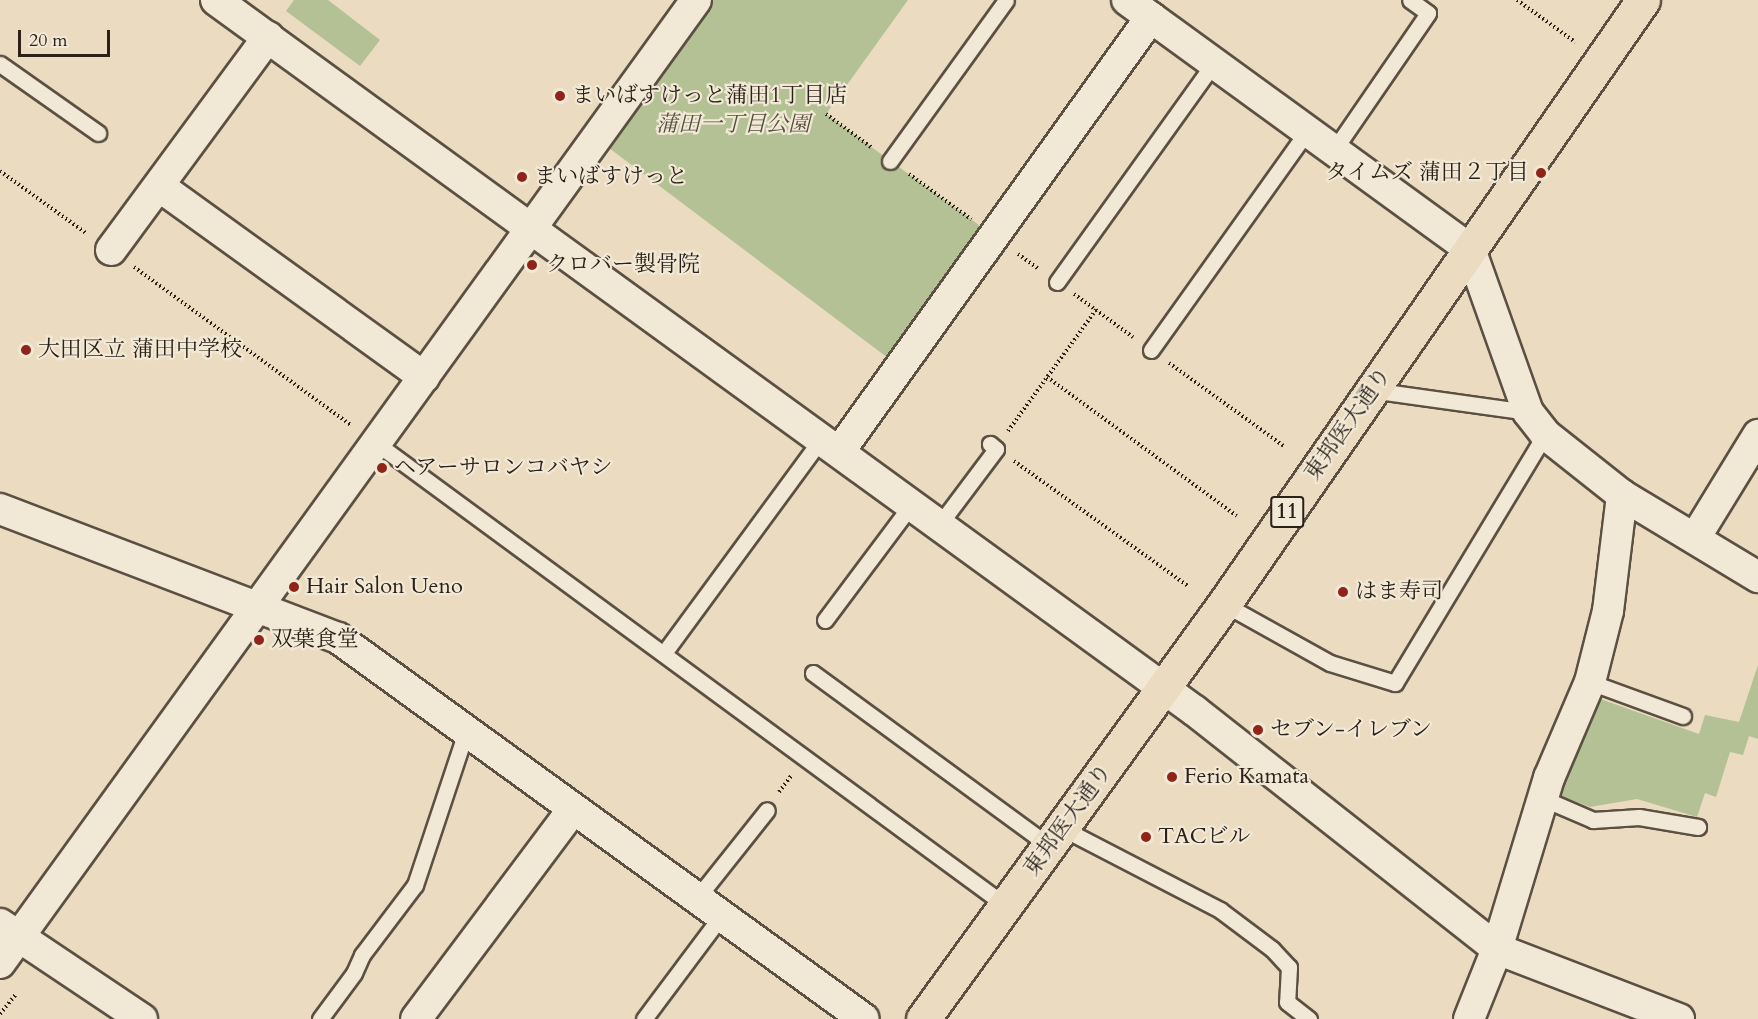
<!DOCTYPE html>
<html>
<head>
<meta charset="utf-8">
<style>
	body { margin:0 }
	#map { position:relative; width:1758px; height:1019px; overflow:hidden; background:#ebdbc0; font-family:Cardo,"Noto Serif JP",serif }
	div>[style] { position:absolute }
	.green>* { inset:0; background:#b3c195 }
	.path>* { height:4px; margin-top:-2px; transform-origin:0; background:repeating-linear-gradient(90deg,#2b2118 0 1.5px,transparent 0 4.5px) }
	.roads { filter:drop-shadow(2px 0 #5b5042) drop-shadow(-2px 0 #5b5042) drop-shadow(0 2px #5b5042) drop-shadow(0 -2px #5b5042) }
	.lane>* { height:15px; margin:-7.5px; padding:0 7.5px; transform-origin:7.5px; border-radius:7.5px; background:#f2e8d6 }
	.street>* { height:30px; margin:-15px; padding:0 15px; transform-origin:15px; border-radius:15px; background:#f2e8d6 }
	.primary>* { height:33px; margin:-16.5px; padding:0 16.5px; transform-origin:16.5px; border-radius:16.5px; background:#ebdbc0 }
	.dots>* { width:16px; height:16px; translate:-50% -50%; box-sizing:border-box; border:3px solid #f2e8d6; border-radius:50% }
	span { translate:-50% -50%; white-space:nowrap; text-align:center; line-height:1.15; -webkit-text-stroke:4.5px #f2e8d6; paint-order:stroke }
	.shield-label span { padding:2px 4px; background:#f2e8d6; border:2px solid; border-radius:4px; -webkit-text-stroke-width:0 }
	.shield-label { font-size:21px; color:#2b2118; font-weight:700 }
	.poi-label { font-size:22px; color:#2b2118 }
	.left { translate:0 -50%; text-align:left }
	.right { translate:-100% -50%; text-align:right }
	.park-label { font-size:22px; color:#54513e; font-style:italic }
	.street-label { font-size:22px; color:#2b2118 }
	.scale { position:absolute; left:18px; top:30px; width:92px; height:27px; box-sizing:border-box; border:3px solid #2b2118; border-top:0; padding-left:8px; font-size:18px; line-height:21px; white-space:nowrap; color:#2b2118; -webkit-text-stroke:4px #f2e8d6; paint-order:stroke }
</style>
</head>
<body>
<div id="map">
	<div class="green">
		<i style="clip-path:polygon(294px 0,328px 0,380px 40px,360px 66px,286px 11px)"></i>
		<i style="clip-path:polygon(710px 0,908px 0,826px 114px,994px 236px,900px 367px,605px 145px)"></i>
		<i style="clip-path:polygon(1758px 665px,1758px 739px,1749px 736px,1743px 755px,1730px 752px,1716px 797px,1705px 793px,1697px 817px,1637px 799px,1590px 807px,1558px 795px,1589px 695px,1699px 734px,1705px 715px,1739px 722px)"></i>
	</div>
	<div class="path">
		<i style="left:1517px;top:0;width:72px;rotate:35.9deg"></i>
		<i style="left:826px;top:114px;width:56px;rotate:36.3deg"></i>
		<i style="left:0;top:171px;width:106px;rotate:35.8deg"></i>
		<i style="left:909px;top:174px;width:77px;rotate:36deg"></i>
		<i style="left:1018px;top:254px;width:26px;rotate:36deg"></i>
		<i style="left:134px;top:267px;width:268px;rotate:36.1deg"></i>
		<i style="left:1074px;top:294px;width:73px;rotate:36.1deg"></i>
		<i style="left:1169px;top:363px;width:143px;rotate:35.9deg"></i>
		<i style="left:1047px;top:377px;width:235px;rotate:36.2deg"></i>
		<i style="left:1008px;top:431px;width:150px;rotate:-54deg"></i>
		<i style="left:1014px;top:461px;width:214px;rotate:35.7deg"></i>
		<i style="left:779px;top:792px;width:20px;rotate:-53deg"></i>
		<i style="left:0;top:1014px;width:26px;rotate:-51deg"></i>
	</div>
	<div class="roads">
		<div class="lane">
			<i style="left:0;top:64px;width:120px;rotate:35.1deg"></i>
			<i style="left:1334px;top:150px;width:166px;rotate:-55.5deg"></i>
			<i style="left:1428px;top:13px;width:22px;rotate:-144deg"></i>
			<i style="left:890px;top:161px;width:198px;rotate:-54.2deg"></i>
			<i style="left:1057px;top:282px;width:269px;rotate:-54.4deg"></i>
			<i style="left:1151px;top:350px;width:269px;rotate:-54.5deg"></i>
			<i style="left:1371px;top:390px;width:159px;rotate:8deg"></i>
			<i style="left:376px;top:443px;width:780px;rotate:36.3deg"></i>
			<i style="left:939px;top:525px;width:95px;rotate:-53.1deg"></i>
			<i style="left:996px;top:449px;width:8px;rotate:-140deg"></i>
			<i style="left:1224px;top:604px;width:121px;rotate:29.1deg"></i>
			<i style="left:1330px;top:663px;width:68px;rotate:17.1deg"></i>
			<i style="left:1395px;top:683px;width:291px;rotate:-58.9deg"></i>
			<i style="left:825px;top:620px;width:144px;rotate:-53.2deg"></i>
			<i style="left:664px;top:653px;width:265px;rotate:-53.7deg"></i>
			<i style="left:813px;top:673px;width:293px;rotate:36.2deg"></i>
			<i style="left:1590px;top:682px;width:99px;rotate:20.1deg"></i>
			<i style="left:1542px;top:798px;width:56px;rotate:23.3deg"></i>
			<i style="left:1593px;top:820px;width:46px;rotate:-3.7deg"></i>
			<i style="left:1639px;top:817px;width:60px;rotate:9.6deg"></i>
			<i style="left:1062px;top:828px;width:178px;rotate:27.4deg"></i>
			<i style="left:1220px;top:910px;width:65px;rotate:36.9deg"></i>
			<i style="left:1272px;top:949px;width:25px;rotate:47deg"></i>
			<i style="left:1289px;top:967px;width:35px;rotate:93deg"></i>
			<i style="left:1287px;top:1002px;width:28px;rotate:38deg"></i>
			<i style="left:697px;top:898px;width:112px;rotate:-51.5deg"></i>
			<i style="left:320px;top:1019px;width:57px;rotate:-53.5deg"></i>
			<i style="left:354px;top:973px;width:20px;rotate:-66deg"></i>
			<i style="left:362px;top:955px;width:88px;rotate:-52.9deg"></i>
			<i style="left:415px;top:885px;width:161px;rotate:-71.6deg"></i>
			<i style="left:644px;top:1019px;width:129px;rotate:-53.2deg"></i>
		</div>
		<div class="street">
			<i style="left:216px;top:0;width:1210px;rotate:35.99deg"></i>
			<i style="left:1195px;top:711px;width:385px;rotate:38.2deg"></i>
			<i style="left:1497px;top:949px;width:195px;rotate:21deg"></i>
			<i style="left:1127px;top:0;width:424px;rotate:36deg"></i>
			<i style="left:1470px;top:249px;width:173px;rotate:70.4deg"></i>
			<i style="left:1528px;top:412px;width:28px;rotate:52deg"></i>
			<i style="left:1545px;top:434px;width:98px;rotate:38.4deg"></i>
			<i style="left:1622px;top:495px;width:159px;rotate:31.1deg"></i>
			<i style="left:159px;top:186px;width:327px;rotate:35.8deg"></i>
			<i style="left:111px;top:250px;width:265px;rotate:-53.6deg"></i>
			<i style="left:839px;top:452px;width:535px;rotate:-54.35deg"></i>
			<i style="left:0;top:509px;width:362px;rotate:20.9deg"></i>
			<i style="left:338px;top:638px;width:649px;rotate:35.92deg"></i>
			<i style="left:1695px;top:538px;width:121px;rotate:-58.5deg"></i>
			<i style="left:0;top:924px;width:171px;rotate:33.8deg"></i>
			<i style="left:0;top:963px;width:1188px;rotate:-54.14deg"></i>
			<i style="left:416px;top:1019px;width:262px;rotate:-53.2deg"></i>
			<i style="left:1469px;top:1019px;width:75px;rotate:-68.2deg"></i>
			<i style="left:1497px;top:949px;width:179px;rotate:-73.1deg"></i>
			<i style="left:1549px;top:778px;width:104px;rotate:-66.9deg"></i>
			<i style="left:1590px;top:682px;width:73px;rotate:-75.8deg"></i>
			<i style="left:1608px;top:611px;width:117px;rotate:-83.1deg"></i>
		</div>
		<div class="primary">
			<i style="left:923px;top:1019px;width:513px;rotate:-54.05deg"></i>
			<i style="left:1224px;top:604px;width:735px;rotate:-55.25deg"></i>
		</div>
	</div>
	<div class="dots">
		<i style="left:560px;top:96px;background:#8f2418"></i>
		<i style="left:1541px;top:173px;background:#8f2418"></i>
		<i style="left:522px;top:177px;background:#8f2418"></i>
		<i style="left:532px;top:265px;background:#8f2418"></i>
		<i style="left:26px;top:350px;background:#8f2418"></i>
		<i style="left:382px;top:468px;background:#8f2418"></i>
		<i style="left:294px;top:587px;background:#8f2418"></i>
		<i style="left:1343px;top:592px;background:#8f2418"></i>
		<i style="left:259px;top:640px;background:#8f2418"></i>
		<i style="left:1258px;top:730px;background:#8f2418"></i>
		<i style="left:1172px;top:777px;background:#8f2418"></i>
		<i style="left:1146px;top:837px;background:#8f2418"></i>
	</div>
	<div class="shield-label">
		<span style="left:1287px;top:512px">11</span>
	</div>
	<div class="poi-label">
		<span class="left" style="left:572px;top:96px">まいばすけっと蒲田1丁目店</span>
		<span class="right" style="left:1529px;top:173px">タイムズ 蒲田２丁目</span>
		<span class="left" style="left:534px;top:177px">まいばすけっと</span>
		<span class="left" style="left:546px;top:265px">クロバー製骨院</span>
		<span class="left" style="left:38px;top:350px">大田区立 蒲田中学校</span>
		<span class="left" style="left:394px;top:468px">ヘアーサロンコバヤシ</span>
		<span class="left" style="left:306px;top:587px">Hair Salon Ueno</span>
		<span class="left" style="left:1355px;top:592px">はま寿司</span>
		<span class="left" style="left:271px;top:640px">双葉食堂</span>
		<span class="left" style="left:1270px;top:730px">セブン-イレブン</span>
		<span class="left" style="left:1184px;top:777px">Ferio Kamata</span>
		<span class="left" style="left:1158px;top:837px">TACビル</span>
	</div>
	<div class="park-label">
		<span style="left:733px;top:125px">蒲田一丁目公園</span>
	</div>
	<div class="street-label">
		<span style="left:1348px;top:424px;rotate:-55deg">東邦医大通り</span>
		<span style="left:1068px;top:820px;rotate:-54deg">東邦医大通り</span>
	</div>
	<div class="scale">20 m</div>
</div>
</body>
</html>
